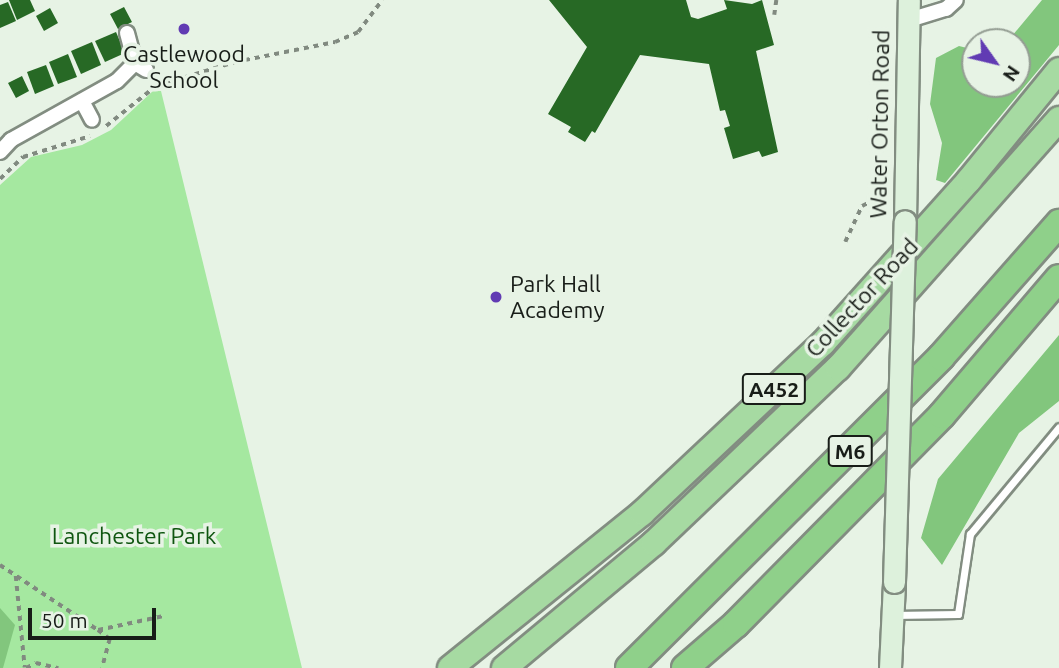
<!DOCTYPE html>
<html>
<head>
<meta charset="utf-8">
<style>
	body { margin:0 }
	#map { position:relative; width:1059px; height:668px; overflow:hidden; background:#e7f3e5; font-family:Ubuntu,sans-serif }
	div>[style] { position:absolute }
	.green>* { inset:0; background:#a5e8a0 }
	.forest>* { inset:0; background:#82c67d }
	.building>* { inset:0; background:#276925 }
	.path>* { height:3.5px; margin-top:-1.75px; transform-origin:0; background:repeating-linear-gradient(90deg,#818a80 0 5px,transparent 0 10px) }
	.roads { filter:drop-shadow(2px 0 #828d81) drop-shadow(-2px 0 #828d81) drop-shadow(0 2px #828d81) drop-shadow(0 -2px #828d81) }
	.service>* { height:7px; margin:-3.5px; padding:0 3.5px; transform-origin:3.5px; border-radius:3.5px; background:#fff }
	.minor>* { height:14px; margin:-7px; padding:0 7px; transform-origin:7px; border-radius:7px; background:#fff }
	.secondary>* { height:21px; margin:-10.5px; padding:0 10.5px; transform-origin:10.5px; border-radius:10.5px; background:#ddf1dc }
	.trunk>* { height:24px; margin:-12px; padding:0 12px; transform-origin:12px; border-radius:12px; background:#a6daa2 }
	.motorway>* { height:26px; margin:-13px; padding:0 13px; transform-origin:13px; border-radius:13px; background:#8fd08a }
	.bridges { filter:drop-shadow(2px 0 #828d81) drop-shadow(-2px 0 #828d81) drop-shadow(0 2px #828d81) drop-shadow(0 -2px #828d81) }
	.secondary-bridge>* { height:21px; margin:-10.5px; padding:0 10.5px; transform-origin:10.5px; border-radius:10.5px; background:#ddf1dc }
	.dots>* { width:19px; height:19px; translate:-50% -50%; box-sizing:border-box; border:4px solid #e7f3e5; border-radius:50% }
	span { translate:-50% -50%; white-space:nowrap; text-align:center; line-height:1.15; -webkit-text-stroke:7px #e7f3e5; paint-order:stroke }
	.shield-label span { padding:2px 5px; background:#e7f3e5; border:2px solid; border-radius:5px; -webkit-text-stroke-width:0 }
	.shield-label { font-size:21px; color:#181d18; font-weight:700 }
	.poi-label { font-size:23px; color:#181d18 }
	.left { translate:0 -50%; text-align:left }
	.street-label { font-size:23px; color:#181d18 }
	.park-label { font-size:23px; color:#0f5610 }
	.north { position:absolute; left:961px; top:28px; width:70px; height:70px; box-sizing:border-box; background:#e7f3e5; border:2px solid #949d93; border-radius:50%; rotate:124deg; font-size:19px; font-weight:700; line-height:28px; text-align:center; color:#181d18 }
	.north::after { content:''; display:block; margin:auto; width:24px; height:32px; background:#613bb3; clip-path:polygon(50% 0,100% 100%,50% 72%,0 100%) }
	.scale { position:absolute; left:28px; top:608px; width:128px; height:32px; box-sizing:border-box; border:4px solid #181d18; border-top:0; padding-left:9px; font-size:21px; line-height:24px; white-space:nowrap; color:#181d18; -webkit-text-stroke:5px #e7f3e5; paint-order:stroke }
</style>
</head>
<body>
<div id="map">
	<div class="green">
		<i style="clip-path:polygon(153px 91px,161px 91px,302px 668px,0 668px,0 185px,31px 157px,82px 145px,111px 130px)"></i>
	</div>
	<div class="forest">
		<i style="clip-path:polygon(1042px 0,1059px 0,1059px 45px,945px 183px,936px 180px,942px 143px,930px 104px,936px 58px,959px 46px,975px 50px,975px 84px,1017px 84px,1017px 42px,1007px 42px)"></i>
		<i style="clip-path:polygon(1059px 335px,1059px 401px,1019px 433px,942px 565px,921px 538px,938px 479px)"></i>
		<i style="clip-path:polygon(0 608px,15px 625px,3px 668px,0 668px)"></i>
	</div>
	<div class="building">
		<i style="clip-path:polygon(9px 0,30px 0,35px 11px,17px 20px)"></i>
		<i style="clip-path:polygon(549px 0,686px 0,691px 17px,698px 19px,727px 9px,724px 0,752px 4px,762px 0,774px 45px,756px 51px,778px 152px,762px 157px,759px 151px,733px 159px,724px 128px,730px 126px,725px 110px,720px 111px,709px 64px,640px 55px,595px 133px,592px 131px,585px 142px,568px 132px,571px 127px,548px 114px,587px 47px)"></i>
		<i style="clip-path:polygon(8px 2px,16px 21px,0 28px,0 5px)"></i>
		<i style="clip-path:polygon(124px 7px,132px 22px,118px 29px,110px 14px)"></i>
		<i style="clip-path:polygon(50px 8px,58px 23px,44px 31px,36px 16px)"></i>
		<i style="clip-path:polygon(116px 32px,125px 53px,105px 62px,95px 41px)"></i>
		<i style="clip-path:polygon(92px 42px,101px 65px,81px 74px,71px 51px)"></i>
		<i style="clip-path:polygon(68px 54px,77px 77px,58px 84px,49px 62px)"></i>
		<i style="clip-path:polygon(46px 65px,54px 86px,35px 94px,27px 72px)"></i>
		<i style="clip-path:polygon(22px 76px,29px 91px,16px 98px,8px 83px)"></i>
	</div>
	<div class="path">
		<i style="left:774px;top:15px;width:15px;rotate:-82deg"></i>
		<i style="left:106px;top:126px;width:64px;rotate:-38.7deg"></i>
		<i style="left:156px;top:86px;width:83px;rotate:-16.9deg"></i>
		<i style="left:235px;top:62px;width:102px;rotate:-11.3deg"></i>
		<i style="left:335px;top:42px;width:25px;rotate:-23deg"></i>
		<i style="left:358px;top:32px;width:40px;rotate:-53deg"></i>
		<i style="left:0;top:179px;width:32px;rotate:-44deg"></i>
		<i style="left:23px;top:157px;width:70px;rotate:-17.4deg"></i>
		<i style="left:845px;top:242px;width:40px;rotate:-65deg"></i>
		<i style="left:862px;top:206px;width:28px;rotate:-27deg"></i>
		<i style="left:0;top:565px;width:118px;rotate:33.6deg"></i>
		<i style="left:98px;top:630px;width:67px;rotate:-12deg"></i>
		<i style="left:16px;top:576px;width:92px;rotate:84.4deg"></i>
		<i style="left:98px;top:630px;width:15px;rotate:37deg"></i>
		<i style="left:110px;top:639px;width:30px;rotate:105deg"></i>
		<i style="left:26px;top:668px;width:11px;rotate:-27deg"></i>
		<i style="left:36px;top:663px;width:23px;rotate:13deg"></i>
	</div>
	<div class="roads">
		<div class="service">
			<i style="left:893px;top:615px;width:65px;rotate:-0.9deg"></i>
			<i style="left:958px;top:614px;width:81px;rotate:-81.5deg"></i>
			<i style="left:970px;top:534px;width:139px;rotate:-50.2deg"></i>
		</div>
		<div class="minor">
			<i style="left:909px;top:20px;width:39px;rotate:-17deg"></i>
			<i style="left:946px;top:9px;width:13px;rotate:-42deg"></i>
			<i style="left:127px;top:33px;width:31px;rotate:75deg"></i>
			<i style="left:135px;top:63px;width:13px;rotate:32deg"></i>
			<i style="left:82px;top:101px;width:21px;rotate:62deg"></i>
			<i style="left:0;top:152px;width:16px;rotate:-47deg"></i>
			<i style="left:11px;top:140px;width:121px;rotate:-29.1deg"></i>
			<i style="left:117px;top:81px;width:25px;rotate:-45deg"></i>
		</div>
		<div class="secondary">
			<i style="left:905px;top:221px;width:221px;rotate:-89deg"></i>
			<i style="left:890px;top:668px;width:86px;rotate:-87.3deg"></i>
		</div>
		<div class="trunk">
			<i style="left:450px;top:668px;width:247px;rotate:-38.9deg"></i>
			<i style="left:642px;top:513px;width:248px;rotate:-43.2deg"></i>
			<i style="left:823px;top:343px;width:219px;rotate:-48.1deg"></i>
			<i style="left:969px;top:180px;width:142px;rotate:-50.7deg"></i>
			<i style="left:504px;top:668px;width:195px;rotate:-39.8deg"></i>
			<i style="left:654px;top:543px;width:254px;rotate:-43.6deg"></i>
			<i style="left:838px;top:368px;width:333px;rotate:-48.4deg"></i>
		</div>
		<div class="motorway">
			<i style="left:629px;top:668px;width:441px;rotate:-44.9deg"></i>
			<i style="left:941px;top:357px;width:179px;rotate:-48.6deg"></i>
			<i style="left:685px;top:668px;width:67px;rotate:-40.8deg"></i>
			<i style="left:736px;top:624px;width:293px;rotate:-45.4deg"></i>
			<i style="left:942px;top:415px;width:180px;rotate:-49.5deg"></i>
		</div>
	</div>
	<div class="bridges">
		<div class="secondary-bridge">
			<i style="left:894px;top:582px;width:361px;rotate:-88.3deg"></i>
		</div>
	</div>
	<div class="dots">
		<i style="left:184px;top:29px;background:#613bb3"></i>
		<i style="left:496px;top:297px;background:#613bb3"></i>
	</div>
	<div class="shield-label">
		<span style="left:774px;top:389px">A452</span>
		<span style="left:850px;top:451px">M6</span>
	</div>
	<div class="poi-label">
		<span style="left:184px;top:67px">Castlewood<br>School</span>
		<span class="left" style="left:510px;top:297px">Park Hall<br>Academy</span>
	</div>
	<div class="street-label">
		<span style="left:880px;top:124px;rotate:-89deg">Water Orton Road</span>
		<span style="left:862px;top:298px;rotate:-47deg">Collector Road</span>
	</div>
	<div class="park-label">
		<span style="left:134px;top:536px">Lanchester Park</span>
	</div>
	<div class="north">N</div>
	<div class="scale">50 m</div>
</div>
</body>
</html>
